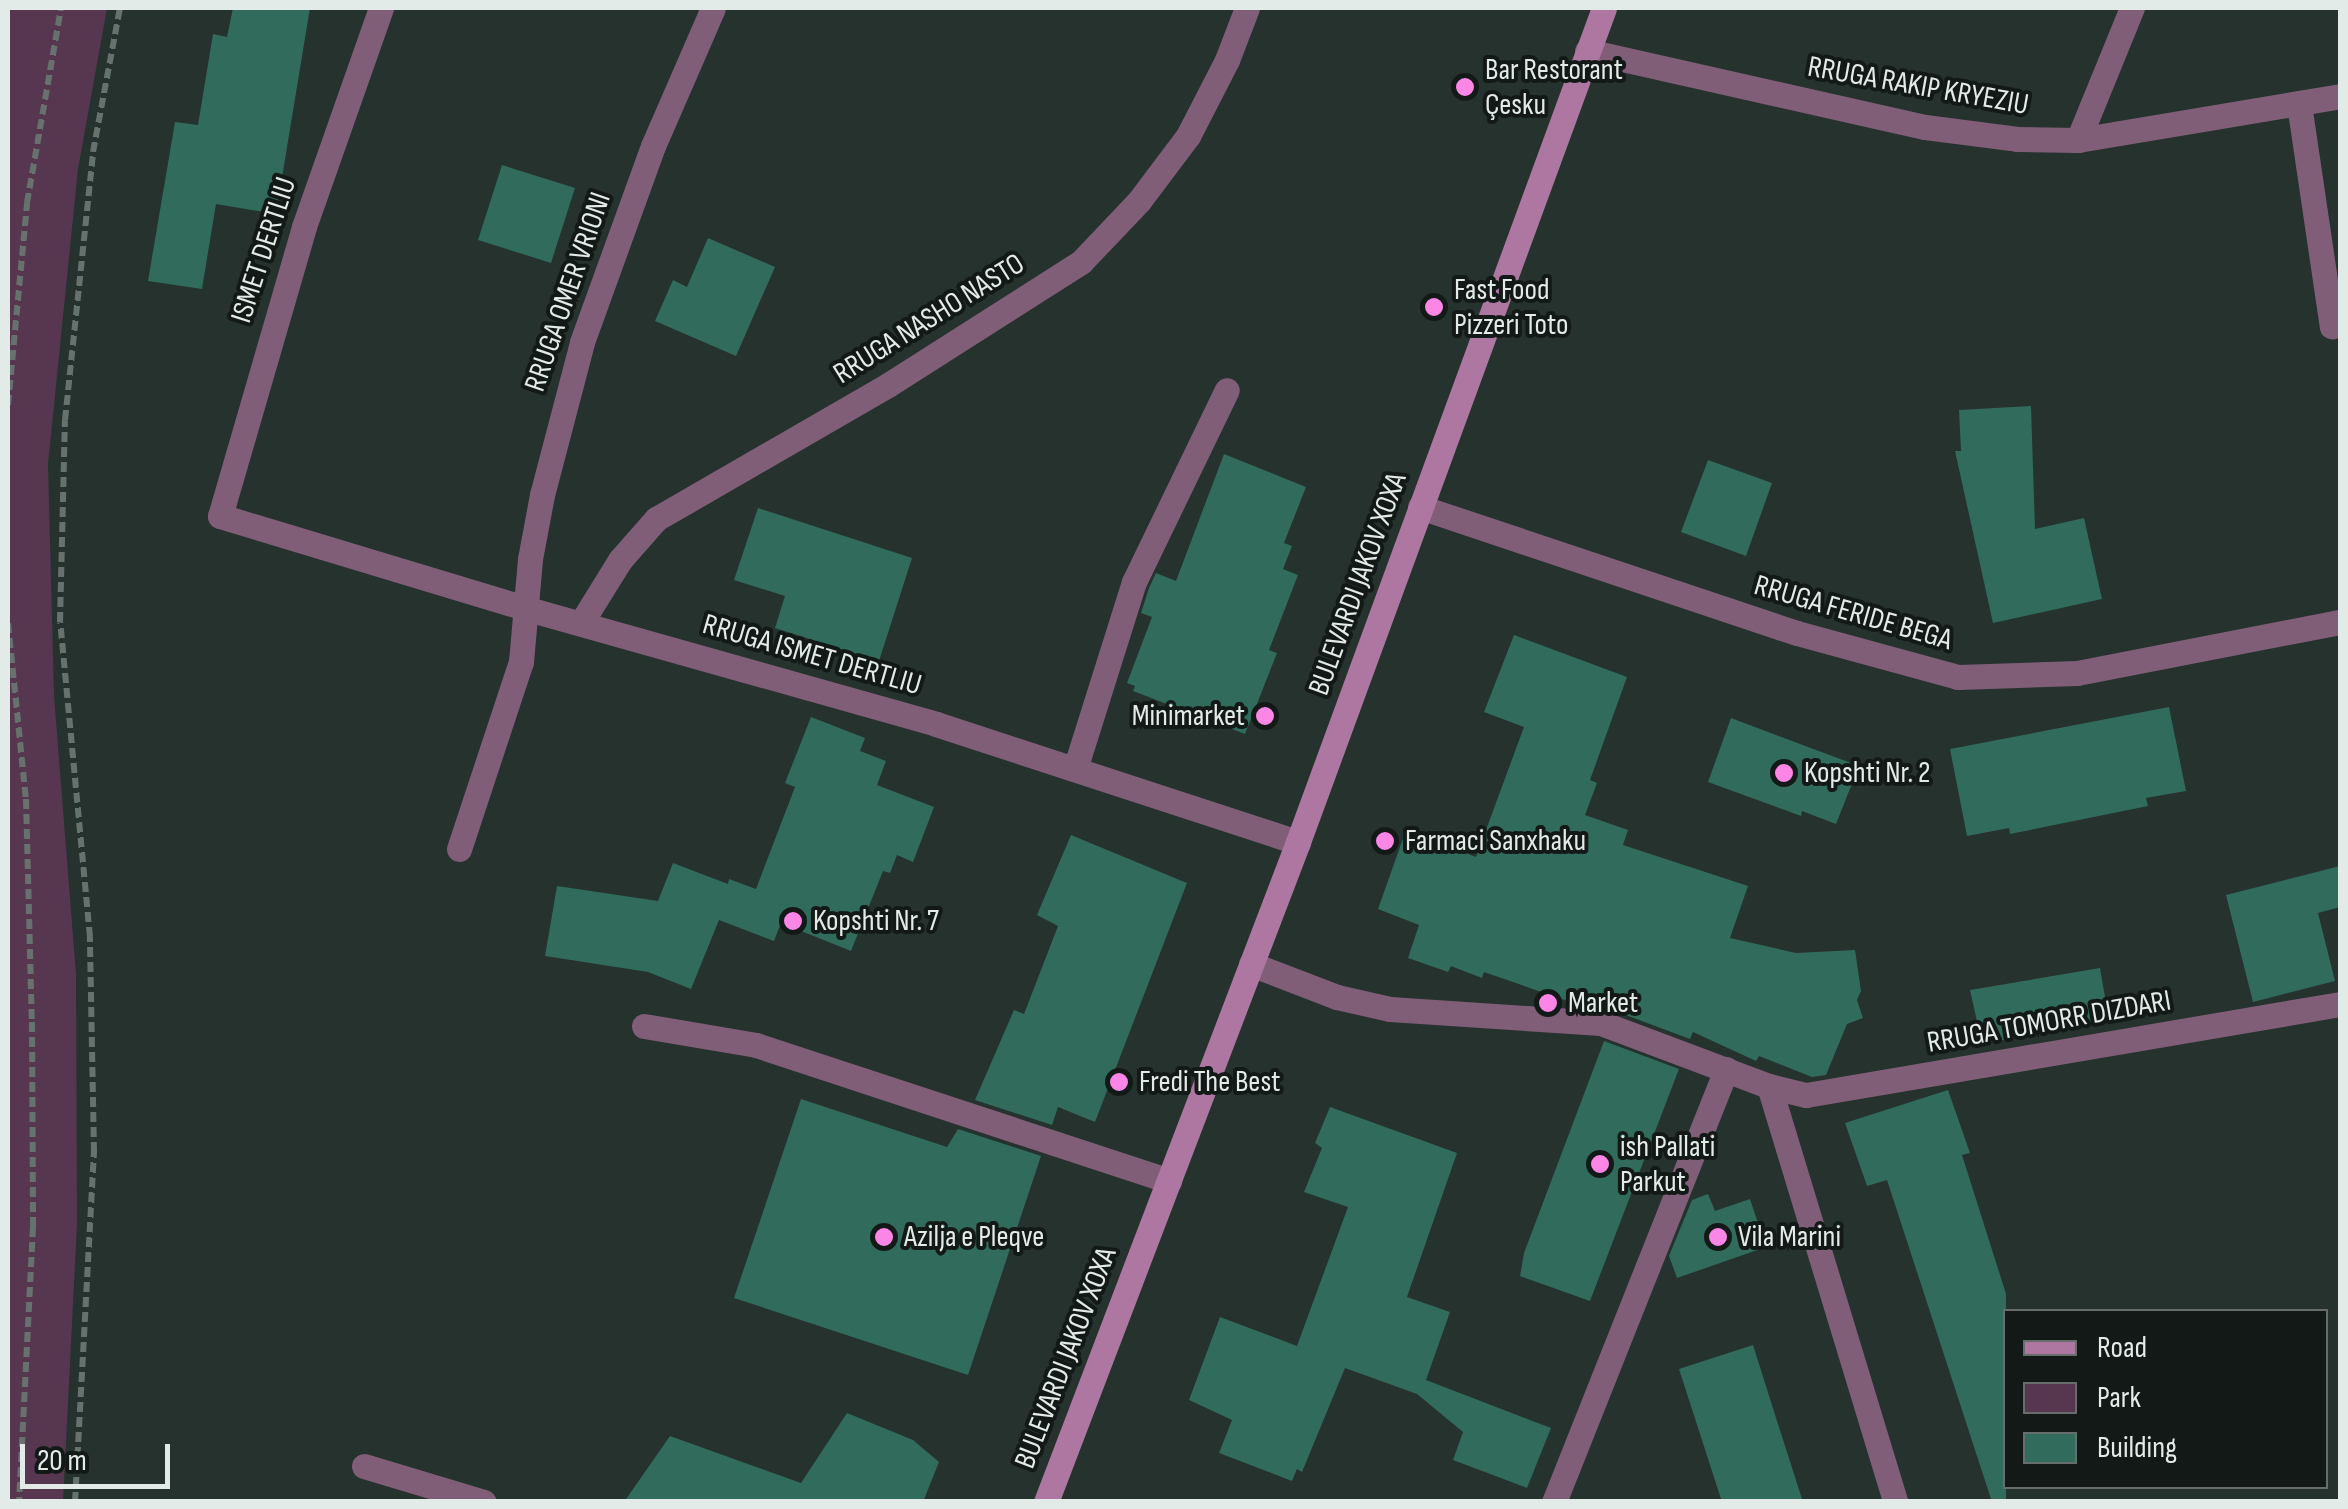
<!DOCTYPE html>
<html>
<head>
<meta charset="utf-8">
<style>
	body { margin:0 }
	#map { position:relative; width:2348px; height:1509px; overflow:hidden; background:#26322e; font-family:"Sofia Sans Condensed",sans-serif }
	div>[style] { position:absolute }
	.green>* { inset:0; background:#56374f }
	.building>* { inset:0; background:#306b5b }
	.path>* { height:6px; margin-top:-3px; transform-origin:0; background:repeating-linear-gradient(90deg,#67716e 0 10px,transparent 0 15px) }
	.lane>* { height:25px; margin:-12.5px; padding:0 12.5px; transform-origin:12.5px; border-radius:12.5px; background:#805e78 }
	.street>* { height:25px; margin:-12.5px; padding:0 12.5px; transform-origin:12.5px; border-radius:12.5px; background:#805e78 }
	.secondary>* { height:25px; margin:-12.5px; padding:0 12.5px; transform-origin:12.5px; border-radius:12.5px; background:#ad77a1 }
	.dots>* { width:28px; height:28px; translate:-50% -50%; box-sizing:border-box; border:5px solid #131917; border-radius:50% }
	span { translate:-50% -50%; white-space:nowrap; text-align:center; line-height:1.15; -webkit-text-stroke:8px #131917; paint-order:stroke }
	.poi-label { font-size:30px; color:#e3ebe8 }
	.left { translate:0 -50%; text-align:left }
	.right { translate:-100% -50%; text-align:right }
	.street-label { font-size:30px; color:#e3ebe8 }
	.frame { position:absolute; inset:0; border:10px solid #e3ebe8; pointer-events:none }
	.legend { position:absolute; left:2003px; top:1309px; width:325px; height:180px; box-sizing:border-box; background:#131917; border:2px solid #666d6b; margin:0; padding:12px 18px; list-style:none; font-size:30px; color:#e3ebe8 }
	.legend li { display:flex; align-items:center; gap:20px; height:50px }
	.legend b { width:50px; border:2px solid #666d6b }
	.scale { position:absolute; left:20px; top:1444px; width:150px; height:45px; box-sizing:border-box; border:5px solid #e3ebe8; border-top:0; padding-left:12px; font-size:30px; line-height:35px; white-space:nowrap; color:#e3ebe8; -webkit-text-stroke:8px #131917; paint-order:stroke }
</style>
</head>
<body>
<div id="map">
	<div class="green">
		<i style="clip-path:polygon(8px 8px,107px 8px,78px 169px,48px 464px,54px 696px,76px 974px,77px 1224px,63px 1502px,8px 1501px)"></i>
	</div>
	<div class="building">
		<i style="clip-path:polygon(233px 8px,310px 8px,276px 214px,216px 204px,202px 289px,148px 281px,175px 122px,198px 125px,213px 34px,227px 37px)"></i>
		<i style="clip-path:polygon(502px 165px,575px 188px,551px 263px,478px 240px)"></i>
		<i style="clip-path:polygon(708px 238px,775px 267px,736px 356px,655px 321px,673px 280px,687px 287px)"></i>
		<i style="clip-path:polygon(2031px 406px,2035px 529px,2084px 518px,2102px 599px,1993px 623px,1955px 451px,1961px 451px,1959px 410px)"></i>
		<i style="clip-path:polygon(1224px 454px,1306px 487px,1284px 543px,1292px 546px,1283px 569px,1298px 575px,1269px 650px,1277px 653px,1245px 734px,1133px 691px,1135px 686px,1127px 683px,1152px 617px,1141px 613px,1149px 588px,1156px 573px,1176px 581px)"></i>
		<i style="clip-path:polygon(1708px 460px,1772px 483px,1746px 556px,1681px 532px)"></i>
		<i style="clip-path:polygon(758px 508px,912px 558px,879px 661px,775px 628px,785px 596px,734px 580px)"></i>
		<i style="clip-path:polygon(1514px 635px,1627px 677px,1590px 780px,1597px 783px,1585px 815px,1628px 830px,1623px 845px,1748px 886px,1730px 938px,1796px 953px,1855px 950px,1861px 991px,1857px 1000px,1863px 1018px,1847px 1024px,1826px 1075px,1812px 1077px,1759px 1056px,1756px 1061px,1693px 1032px,1690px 1039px,1607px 1008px,1579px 1005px,1484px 972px,1482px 978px,1451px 966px,1448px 972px,1408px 958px,1419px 925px,1378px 909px,1406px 830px,1476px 857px,1524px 727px,1484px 712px)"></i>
		<i style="clip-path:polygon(2169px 707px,2186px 791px,2146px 798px,2148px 806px,2010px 834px,2009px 828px,1967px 836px,1950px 749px)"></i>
		<i style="clip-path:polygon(811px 717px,865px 738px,860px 751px,886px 761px,877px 785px,934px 807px,913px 862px,897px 855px,890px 873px,883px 871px,851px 951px,781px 923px,774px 941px,719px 920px,691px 989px,648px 972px,545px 956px,557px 886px,658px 901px,673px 863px,728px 884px,729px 879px,756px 889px,795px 787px,785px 783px)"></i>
		<i style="clip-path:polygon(1731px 718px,1859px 766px,1836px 824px,1802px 811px,1801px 816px,1708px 782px)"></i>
		<i style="clip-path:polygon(1071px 835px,1187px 883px,1095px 1122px,1058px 1107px,1052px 1125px,975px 1100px,1014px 1010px,1024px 1014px,1058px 926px,1037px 915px)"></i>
		<i style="clip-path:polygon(2340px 866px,2340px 907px,2318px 913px,2335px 981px,2253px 1002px,2226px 895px)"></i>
		<i style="clip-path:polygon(2100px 968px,2109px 1020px,1982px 1044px,1970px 990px)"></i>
		<i style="clip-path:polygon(1604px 1041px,1679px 1069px,1590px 1301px,1520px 1276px,1524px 1253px)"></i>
		<i style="clip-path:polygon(1948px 1090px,1970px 1153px,1962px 1155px,2006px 1294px,2006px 1502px,1992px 1502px,1887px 1180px,1867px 1186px,1845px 1123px)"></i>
		<i style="clip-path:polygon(801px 1099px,947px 1147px,958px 1129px,1041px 1156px,968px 1375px,734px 1298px)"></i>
		<i style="clip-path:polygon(1330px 1107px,1457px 1153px,1407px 1297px,1450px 1312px,1426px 1380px,1551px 1428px,1527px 1488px,1453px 1460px,1463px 1432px,1417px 1394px,1345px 1368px,1302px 1472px,1297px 1469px,1292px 1481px,1219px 1453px,1232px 1420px,1189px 1400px,1220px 1317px,1297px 1346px,1348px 1207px,1304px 1192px,1322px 1148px,1315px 1143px)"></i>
		<i style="clip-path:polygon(1708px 1194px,1715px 1211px,1750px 1199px,1766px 1247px,1677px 1278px,1669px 1256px,1692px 1200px)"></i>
		<i style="clip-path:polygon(1753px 1345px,1777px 1421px,1803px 1502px,1722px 1502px,1679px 1369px)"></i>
		<i style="clip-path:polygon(847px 1413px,913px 1440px,939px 1462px,923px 1502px,624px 1502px,670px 1436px,801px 1483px)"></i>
	</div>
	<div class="path">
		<i style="left:8px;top:405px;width:203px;rotate:-84.6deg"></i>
		<i style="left:27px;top:203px;width:198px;rotate:-80.1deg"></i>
		<i style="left:8px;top:623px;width:177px;rotate:84.2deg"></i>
		<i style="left:26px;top:799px;width:223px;rotate:88.5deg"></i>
		<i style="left:32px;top:1022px;width:205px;rotate:89.7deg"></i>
		<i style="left:33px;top:1227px;width:275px;rotate:92.9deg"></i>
		<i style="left:75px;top:1502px;width:351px;rotate:-86.9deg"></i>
		<i style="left:94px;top:1152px;width:215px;rotate:-91.1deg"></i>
		<i style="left:90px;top:937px;width:316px;rotate:-95.4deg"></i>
		<i style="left:60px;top:622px;width:202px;rotate:-88.6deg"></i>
		<i style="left:65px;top:420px;width:269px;rotate:-84deg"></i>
		<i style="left:93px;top:152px;width:147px;rotate:-79.4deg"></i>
	</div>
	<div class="lane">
		<i style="left:1075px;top:769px;width:196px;rotate:-72.5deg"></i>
		<i style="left:1134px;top:582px;width:213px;rotate:-64.2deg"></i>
	</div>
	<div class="street">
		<i style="left:381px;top:8px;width:232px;rotate:109.4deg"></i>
		<i style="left:304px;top:227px;width:301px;rotate:106.2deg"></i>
		<i style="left:220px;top:516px;width:322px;rotate:16.8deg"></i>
		<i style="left:528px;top:609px;width:424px;rotate:15.7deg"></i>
		<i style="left:936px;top:724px;width:381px;rotate:18.1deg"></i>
		<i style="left:1587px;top:51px;width:346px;rotate:12.7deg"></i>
		<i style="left:1925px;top:127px;width:93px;rotate:7.4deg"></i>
		<i style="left:2017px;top:139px;width:61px;rotate:0.9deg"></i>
		<i style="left:2078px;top:140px;width:266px;rotate:-9.5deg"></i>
		<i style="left:2299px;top:104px;width:225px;rotate:81.6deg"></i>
		<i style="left:2078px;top:140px;width:143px;rotate:-67.8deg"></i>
		<i style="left:1420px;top:507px;width:397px;rotate:18.5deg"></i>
		<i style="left:1797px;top:633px;width:167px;rotate:15.3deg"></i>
		<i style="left:1958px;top:677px;width:119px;rotate:-1.9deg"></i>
		<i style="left:2077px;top:673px;width:268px;rotate:-11deg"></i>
		<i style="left:581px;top:623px;width:74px;rotate:-58.2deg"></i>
		<i style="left:620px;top:560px;width:55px;rotate:-48.7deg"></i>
		<i style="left:656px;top:519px;width:268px;rotate:-30deg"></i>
		<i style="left:888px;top:385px;width:229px;rotate:-32.5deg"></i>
		<i style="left:1081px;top:262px;width:84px;rotate:-46.4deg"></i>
		<i style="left:1139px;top:201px;width:81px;rotate:-53deg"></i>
		<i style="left:1188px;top:136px;width:85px;rotate:-62.8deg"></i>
		<i style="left:1227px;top:60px;width:56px;rotate:-69deg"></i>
		<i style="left:459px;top:849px;width:197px;rotate:-71.7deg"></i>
		<i style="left:521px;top:662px;width:103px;rotate:-85deg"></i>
		<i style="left:530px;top:559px;width:65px;rotate:-79.4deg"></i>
		<i style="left:542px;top:495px;width:158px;rotate:-75.3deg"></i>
		<i style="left:582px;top:342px;width:208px;rotate:-70.1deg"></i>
		<i style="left:653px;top:146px;width:150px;rotate:-66.5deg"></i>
		<i style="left:1251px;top:964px;width:92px;rotate:21deg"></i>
		<i style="left:1337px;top:997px;width:54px;rotate:12.8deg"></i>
		<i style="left:1390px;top:1009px;width:211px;rotate:3.8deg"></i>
		<i style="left:1601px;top:1023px;width:179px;rotate:20.6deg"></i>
		<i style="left:1769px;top:1086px;width:38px;rotate:14deg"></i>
		<i style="left:1806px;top:1095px;width:542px;rotate:-9.67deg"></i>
		<i style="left:644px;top:1026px;width:114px;rotate:9.6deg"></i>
		<i style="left:756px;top:1045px;width:435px;rotate:18.2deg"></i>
		<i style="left:1769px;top:1086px;width:435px;rotate:73.1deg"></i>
		<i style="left:364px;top:1466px;width:125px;rotate:16.7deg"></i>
		<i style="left:1554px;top:1502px;width:466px;rotate:-68.3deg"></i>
	</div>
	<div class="secondary">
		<i style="left:1046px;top:1502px;width:706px;rotate:-69.1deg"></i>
		<i style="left:1298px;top:842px;width:888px;rotate:-69.85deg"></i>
	</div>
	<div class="dots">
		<i style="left:1465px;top:87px;background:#fb86e5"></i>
		<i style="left:1434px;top:307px;background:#fb86e5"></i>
		<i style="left:1265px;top:716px;background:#fb86e5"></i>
		<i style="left:1784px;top:773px;background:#fb86e5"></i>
		<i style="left:1385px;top:841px;background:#fb86e5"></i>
		<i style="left:793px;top:921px;background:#fb86e5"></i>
		<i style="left:1548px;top:1003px;background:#fb86e5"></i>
		<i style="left:1119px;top:1082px;background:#fb86e5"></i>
		<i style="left:1600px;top:1164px;background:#fb86e5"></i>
		<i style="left:884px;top:1237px;background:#fb86e5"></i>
		<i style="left:1718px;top:1237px;background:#fb86e5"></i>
	</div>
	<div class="poi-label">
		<span class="left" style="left:1485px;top:87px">Bar Restorant<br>Çesku</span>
		<span class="left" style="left:1454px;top:307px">Fast Food<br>Pizzeri Toto</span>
		<span class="right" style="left:1245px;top:716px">Minimarket</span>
		<span class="left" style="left:1804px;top:773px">Kopshti Nr. 2</span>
		<span class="left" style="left:1405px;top:841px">Farmaci Sanxhaku</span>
		<span class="left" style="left:813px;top:921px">Kopshti Nr. 7</span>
		<span class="left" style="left:1568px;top:1003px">Market</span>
		<span class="left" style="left:1139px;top:1082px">Fredi The Best</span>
		<span class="left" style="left:1620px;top:1164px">ish Pallati<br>Parkut</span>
		<span class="left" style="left:904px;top:1237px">Azilja e Pleqve</span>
		<span class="left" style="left:1738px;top:1237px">Vila Marini</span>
	</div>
	<div class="street-label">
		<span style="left:1918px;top:86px;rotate:10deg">RRUGA RAKIP KRYEZIU</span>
		<span style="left:264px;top:250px;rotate:-72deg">ISMET DERTLIU</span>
		<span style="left:568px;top:292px;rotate:-71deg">RRUGA OMER VRIONI</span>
		<span style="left:929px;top:319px;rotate:-32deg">RRUGA NASHO NASTO</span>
		<span style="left:1358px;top:584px;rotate:-70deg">BULEVARDI JAKOV XOXA</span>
		<span style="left:1853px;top:613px;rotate:16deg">RRUGA FERIDE BEGA</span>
		<span style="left:812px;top:655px;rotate:16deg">RRUGA ISMET DERTLIU</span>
		<span style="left:2049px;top:1022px;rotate:-10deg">RRUGA TOMORR DIZDARI</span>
		<span style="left:1066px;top:1358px;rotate:-69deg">BULEVARDI JAKOV XOXA</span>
	</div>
	<div class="frame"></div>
	<ul class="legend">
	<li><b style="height:12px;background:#ad77a1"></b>Road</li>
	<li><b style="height:28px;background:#56374f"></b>Park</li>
	<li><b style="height:28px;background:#306b5b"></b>Building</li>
	</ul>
	<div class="scale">20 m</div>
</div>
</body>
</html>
